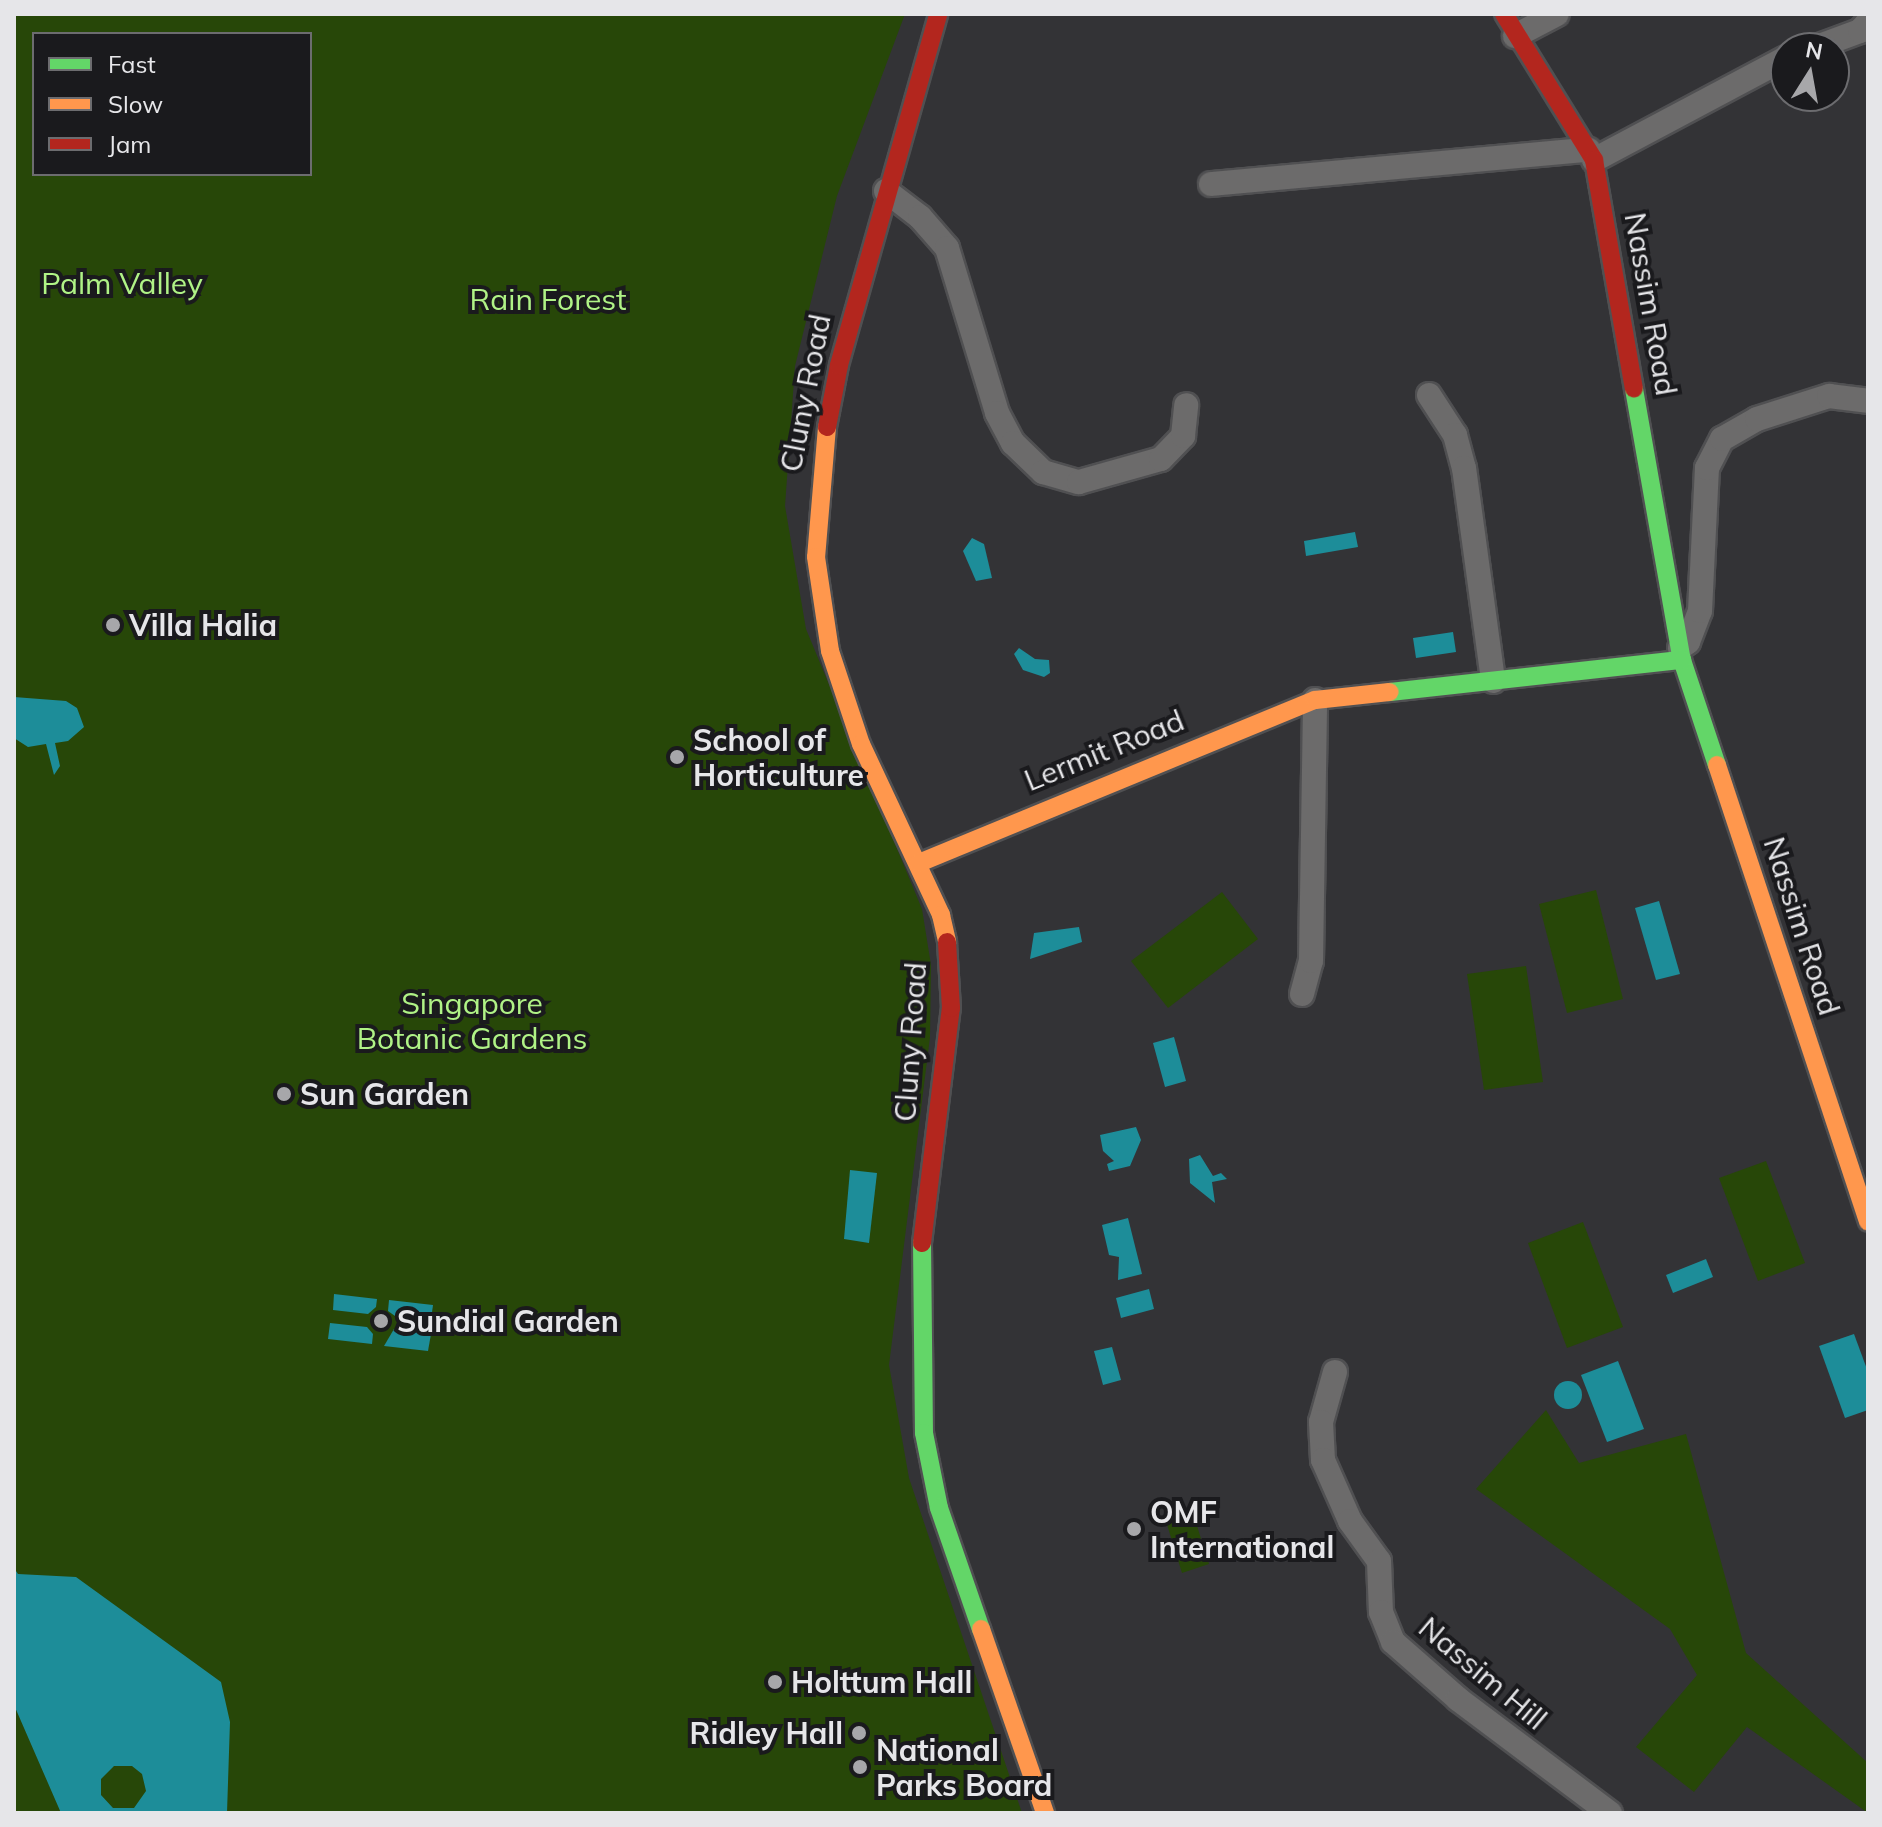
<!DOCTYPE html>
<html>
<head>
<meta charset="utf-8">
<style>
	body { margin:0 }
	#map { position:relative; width:1882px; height:1827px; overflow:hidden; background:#333336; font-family:Mulish,sans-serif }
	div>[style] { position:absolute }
	.green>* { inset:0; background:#274708 }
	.water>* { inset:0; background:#1d8d99 }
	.round { border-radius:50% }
	.roads { filter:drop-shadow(2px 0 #505052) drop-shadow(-2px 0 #505052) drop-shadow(0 2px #505052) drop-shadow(0 -2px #505052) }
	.street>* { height:24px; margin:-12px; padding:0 12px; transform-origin:12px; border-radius:12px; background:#6c6b6b }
	.fast>* { height:18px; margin:-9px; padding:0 9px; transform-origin:9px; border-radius:9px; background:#63d668 }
	.slow>* { height:18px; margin:-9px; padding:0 9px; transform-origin:9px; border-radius:9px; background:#ff974d }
	.jam>* { height:18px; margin:-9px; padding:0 9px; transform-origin:9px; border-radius:9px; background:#b3261e }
	.dots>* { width:22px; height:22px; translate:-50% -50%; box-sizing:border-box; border:4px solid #1a1a1d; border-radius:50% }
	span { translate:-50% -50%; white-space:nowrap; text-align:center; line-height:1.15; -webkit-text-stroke:8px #1a1a1d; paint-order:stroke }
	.park-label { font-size:30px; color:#b0f386 }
	.street-label { font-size:30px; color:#e6e6e9 }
	.poi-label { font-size:30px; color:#e6e6e9; font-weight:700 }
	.left { translate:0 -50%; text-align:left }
	.right { translate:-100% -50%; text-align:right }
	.frame { position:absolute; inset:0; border:16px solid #e6e6e9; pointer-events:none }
	.legend { position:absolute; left:32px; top:32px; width:280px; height:144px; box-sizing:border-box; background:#1a1a1d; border:2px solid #6c6c6f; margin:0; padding:10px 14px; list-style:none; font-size:24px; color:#e6e6e9 }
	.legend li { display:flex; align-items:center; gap:16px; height:40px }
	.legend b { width:40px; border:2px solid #6c6c6f }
	.north { position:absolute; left:1770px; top:32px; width:80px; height:80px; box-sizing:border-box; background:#1a1a1d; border:2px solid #6c6c6f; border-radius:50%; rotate:11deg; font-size:22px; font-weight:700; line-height:32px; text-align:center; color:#e6e6e9 }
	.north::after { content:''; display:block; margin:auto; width:28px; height:36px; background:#a7a7aa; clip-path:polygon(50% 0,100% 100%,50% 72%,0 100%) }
</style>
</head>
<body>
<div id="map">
	<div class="green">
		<i style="clip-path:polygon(evenodd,14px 14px,905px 14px,837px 196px,795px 366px,785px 506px,806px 629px,922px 909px,931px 965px,930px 1037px,889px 1365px,909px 1478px,1022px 1813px,14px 1813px,14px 14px,34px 34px,310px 34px,310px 174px,34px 174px,34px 34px)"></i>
		<i style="clip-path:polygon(1596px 890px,1623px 999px,1567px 1013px,1539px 904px)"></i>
		<i style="clip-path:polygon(1222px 892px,1258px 939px,1168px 1008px,1131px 961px)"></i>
		<i style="clip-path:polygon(1526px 966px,1543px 1082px,1484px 1090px,1467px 974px)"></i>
		<i style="clip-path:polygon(1766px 1161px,1805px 1263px,1758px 1281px,1719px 1178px)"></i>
		<i style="clip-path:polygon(1583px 1222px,1623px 1327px,1567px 1348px,1528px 1243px)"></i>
		<i style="clip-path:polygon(1546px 1410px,1579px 1463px,1686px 1434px,1746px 1653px,1868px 1763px,1868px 1813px,1747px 1727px,1694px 1792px,1636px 1747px,1697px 1675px,1670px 1629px,1476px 1489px)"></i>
		<i style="clip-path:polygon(1192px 1510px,1209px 1564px,1182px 1573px,1165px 1518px)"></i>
	</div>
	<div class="water">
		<i style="clip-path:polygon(1355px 532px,1358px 547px,1306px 556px,1304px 541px)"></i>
		<i style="clip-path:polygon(972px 538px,984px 544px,992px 578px,976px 581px,963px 551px)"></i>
		<i style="clip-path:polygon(1453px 632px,1456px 652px,1416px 658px,1413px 638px)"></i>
		<i style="clip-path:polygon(1019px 648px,1035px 659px,1049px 660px,1050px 673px,1044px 677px,1023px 670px,1014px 654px)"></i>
		<i style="clip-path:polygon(14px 697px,66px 701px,77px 708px,84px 727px,68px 741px,55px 743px,60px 766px,54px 775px,46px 744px,28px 747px,14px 738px)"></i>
		<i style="clip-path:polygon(1659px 901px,1680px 974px,1656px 980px,1635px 908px)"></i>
		<i style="clip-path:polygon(1079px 927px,1082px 942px,1030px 959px,1034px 933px)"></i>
		<i style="clip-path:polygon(1174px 1037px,1186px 1081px,1165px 1087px,1153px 1043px)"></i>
		<i style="clip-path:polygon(1136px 1127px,1141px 1140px,1130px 1166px,1109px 1171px,1107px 1164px,1114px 1161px,1103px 1151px,1100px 1135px)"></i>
		<i style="clip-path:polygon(1200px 1155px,1213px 1176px,1221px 1173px,1227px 1179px,1212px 1182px,1215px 1203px,1190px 1183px,1189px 1159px)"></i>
		<i style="clip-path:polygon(850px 1170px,877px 1173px,869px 1243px,844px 1239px)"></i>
		<i style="clip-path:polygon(1128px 1218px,1142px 1274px,1118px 1280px,1119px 1257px,1109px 1255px,1102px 1225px)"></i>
		<i style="clip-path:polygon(1706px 1259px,1713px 1277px,1673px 1293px,1666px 1275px)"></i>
		<i style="clip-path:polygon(1149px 1289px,1154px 1309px,1121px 1318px,1116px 1298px)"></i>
		<i style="clip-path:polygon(334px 1294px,377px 1299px,376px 1307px,368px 1314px,333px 1310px)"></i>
		<i style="clip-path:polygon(389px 1300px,433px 1305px,431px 1320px,395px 1316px,388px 1311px)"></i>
		<i style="clip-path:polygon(330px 1323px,367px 1327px,373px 1334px,372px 1344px,328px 1339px)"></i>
		<i style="clip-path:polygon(394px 1329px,431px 1334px,428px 1351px,384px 1346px)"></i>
		<i style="clip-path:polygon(1854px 1334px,1868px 1372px,1868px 1410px,1845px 1418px,1819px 1346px)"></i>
		<i style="clip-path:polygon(1112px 1347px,1121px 1380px,1103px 1385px,1094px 1351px)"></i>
		<i style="clip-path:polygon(1618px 1361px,1644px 1429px,1607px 1442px,1581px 1375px)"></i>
		<i class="round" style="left:1554px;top:1381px;width:28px;height:28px"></i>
		<i style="clip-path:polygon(evenodd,14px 1568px,18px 1574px,76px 1577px,221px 1682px,230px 1722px,227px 1813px,61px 1813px,14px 1705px,14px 1568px,114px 1766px,132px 1766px,142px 1774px,146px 1791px,134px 1808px,113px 1808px,101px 1795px,101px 1779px,114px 1766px)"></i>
	</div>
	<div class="roads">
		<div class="street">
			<i style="left:1515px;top:36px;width:47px;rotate:-27.6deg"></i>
			<i style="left:1814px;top:48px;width:49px;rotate:-20.3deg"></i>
			<i style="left:1860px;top:31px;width:12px;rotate:-48deg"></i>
			<i style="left:1594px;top:160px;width:217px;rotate:-28deg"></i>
			<i style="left:1211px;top:184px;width:379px;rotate:-5.2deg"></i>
			<i style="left:886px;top:191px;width:43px;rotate:37.4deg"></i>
			<i style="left:920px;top:217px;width:41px;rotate:48.9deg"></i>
			<i style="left:947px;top:248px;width:172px;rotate:73.1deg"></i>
			<i style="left:997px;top:413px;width:34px;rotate:62deg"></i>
			<i style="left:1013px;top:443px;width:42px;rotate:44deg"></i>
			<i style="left:1043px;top:472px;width:37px;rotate:16deg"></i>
			<i style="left:1079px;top:482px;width:85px;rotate:-15.7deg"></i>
			<i style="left:1161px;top:459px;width:32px;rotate:-46deg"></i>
			<i style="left:1183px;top:436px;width:31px;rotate:-84deg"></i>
			<i style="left:1429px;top:395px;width:48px;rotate:57deg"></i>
			<i style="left:1455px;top:435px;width:34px;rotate:75deg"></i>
			<i style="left:1464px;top:468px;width:215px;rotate:82.2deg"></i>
			<i style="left:1680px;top:648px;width:10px;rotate:-37deg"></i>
			<i style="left:1688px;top:642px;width:33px;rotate:-69deg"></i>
			<i style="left:1700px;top:611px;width:143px;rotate:-87.2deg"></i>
			<i style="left:1707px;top:468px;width:33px;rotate:-63deg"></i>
			<i style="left:1722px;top:439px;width:40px;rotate:-29.7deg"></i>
			<i style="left:1757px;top:419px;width:76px;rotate:-17.7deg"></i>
			<i style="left:1829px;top:396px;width:39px;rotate:7deg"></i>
			<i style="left:1302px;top:994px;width:34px;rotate:-75deg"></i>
			<i style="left:1311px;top:961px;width:261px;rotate:-89.1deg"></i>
			<i style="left:1335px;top:1372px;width:52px;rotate:105.6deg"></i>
			<i style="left:1321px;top:1422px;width:38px;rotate:87deg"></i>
			<i style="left:1323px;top:1460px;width:67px;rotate:66.1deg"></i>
			<i style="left:1350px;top:1521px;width:49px;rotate:54.1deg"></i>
			<i style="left:1379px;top:1561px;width:51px;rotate:87.8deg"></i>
			<i style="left:1381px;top:1612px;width:32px;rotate:68deg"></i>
			<i style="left:1393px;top:1642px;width:86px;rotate:41.2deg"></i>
			<i style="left:1458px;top:1699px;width:190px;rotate:36.9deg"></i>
		</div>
		<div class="fast">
			<i style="left:1634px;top:389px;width:275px;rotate:80deg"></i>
			<i style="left:1682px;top:660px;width:111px;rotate:71.6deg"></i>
			<i style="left:1390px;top:692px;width:294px;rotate:-6.3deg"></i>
			<i style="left:922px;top:1243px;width:190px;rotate:89.4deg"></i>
			<i style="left:924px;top:1433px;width:76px;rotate:78.7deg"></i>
			<i style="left:939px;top:1508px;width:128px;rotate:70.9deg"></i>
		</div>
		<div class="slow">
			<i style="left:827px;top:427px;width:130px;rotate:94.8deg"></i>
			<i style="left:816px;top:557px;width:95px;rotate:81.5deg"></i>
			<i style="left:830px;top:651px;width:98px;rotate:71.6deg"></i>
			<i style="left:861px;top:744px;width:189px;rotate:64.9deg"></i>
			<i style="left:941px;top:915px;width:28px;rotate:77deg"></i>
			<i style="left:1717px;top:765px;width:481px;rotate:71.7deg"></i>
			<i style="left:919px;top:863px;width:428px;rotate:-22.4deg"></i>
			<i style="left:1315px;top:700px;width:75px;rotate:-6.1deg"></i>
			<i style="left:981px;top:1629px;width:195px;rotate:70.8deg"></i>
		</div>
		<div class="jam">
			<i style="left:1504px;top:14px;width:172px;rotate:58.3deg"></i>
			<i style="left:1594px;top:160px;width:232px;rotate:80.1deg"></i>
			<i style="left:827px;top:427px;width:63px;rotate:-79deg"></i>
			<i style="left:839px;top:365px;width:365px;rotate:-74.2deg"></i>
			<i style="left:922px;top:1243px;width:237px;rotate:-83deg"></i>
			<i style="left:951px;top:1008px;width:66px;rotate:-93.5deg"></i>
		</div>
	</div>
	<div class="dots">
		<i style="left:113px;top:625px;background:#a7a7aa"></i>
		<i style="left:677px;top:757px;background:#a7a7aa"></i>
		<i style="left:284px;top:1094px;background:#a7a7aa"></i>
		<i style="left:381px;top:1321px;background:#a7a7aa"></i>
		<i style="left:1134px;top:1529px;background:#a7a7aa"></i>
		<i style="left:775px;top:1682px;background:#a7a7aa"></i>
		<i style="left:859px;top:1733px;background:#a7a7aa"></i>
		<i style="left:860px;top:1767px;background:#a7a7aa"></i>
	</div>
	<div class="park-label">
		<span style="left:122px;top:283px">Palm Valley</span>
		<span style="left:548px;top:299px">Rain Forest</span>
		<span style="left:472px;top:1020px">Singapore<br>Botanic Gardens</span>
	</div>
	<div class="street-label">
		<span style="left:1651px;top:304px;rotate:80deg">Nassim Road</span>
		<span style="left:805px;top:393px;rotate:-79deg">Cluny Road</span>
		<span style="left:1104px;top:750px;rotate:-22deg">Lermit Road</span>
		<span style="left:1802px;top:926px;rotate:72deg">Nassim Road</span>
		<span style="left:910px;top:1042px;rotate:-86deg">Cluny Road</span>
		<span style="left:1483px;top:1673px;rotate:40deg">Nassim Hill</span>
	</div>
	<div class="poi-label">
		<span class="left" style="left:129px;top:625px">Villa Halia</span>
		<span class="left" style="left:693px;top:757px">School of<br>Horticulture</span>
		<span class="left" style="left:300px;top:1094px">Sun Garden</span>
		<span class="left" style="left:397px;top:1321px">Sundial Garden</span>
		<span class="left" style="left:1150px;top:1529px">OMF<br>International</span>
		<span class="left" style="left:791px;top:1682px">Holttum Hall</span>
		<span class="right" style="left:843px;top:1733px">Ridley Hall</span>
		<span class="left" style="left:876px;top:1767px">National<br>Parks Board</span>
	</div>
	<div class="frame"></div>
	<ul class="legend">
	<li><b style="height:10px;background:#63d668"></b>Fast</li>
	<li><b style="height:10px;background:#ff974d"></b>Slow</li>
	<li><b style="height:10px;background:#b3261e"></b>Jam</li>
	</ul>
	<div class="north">N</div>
</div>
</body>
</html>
